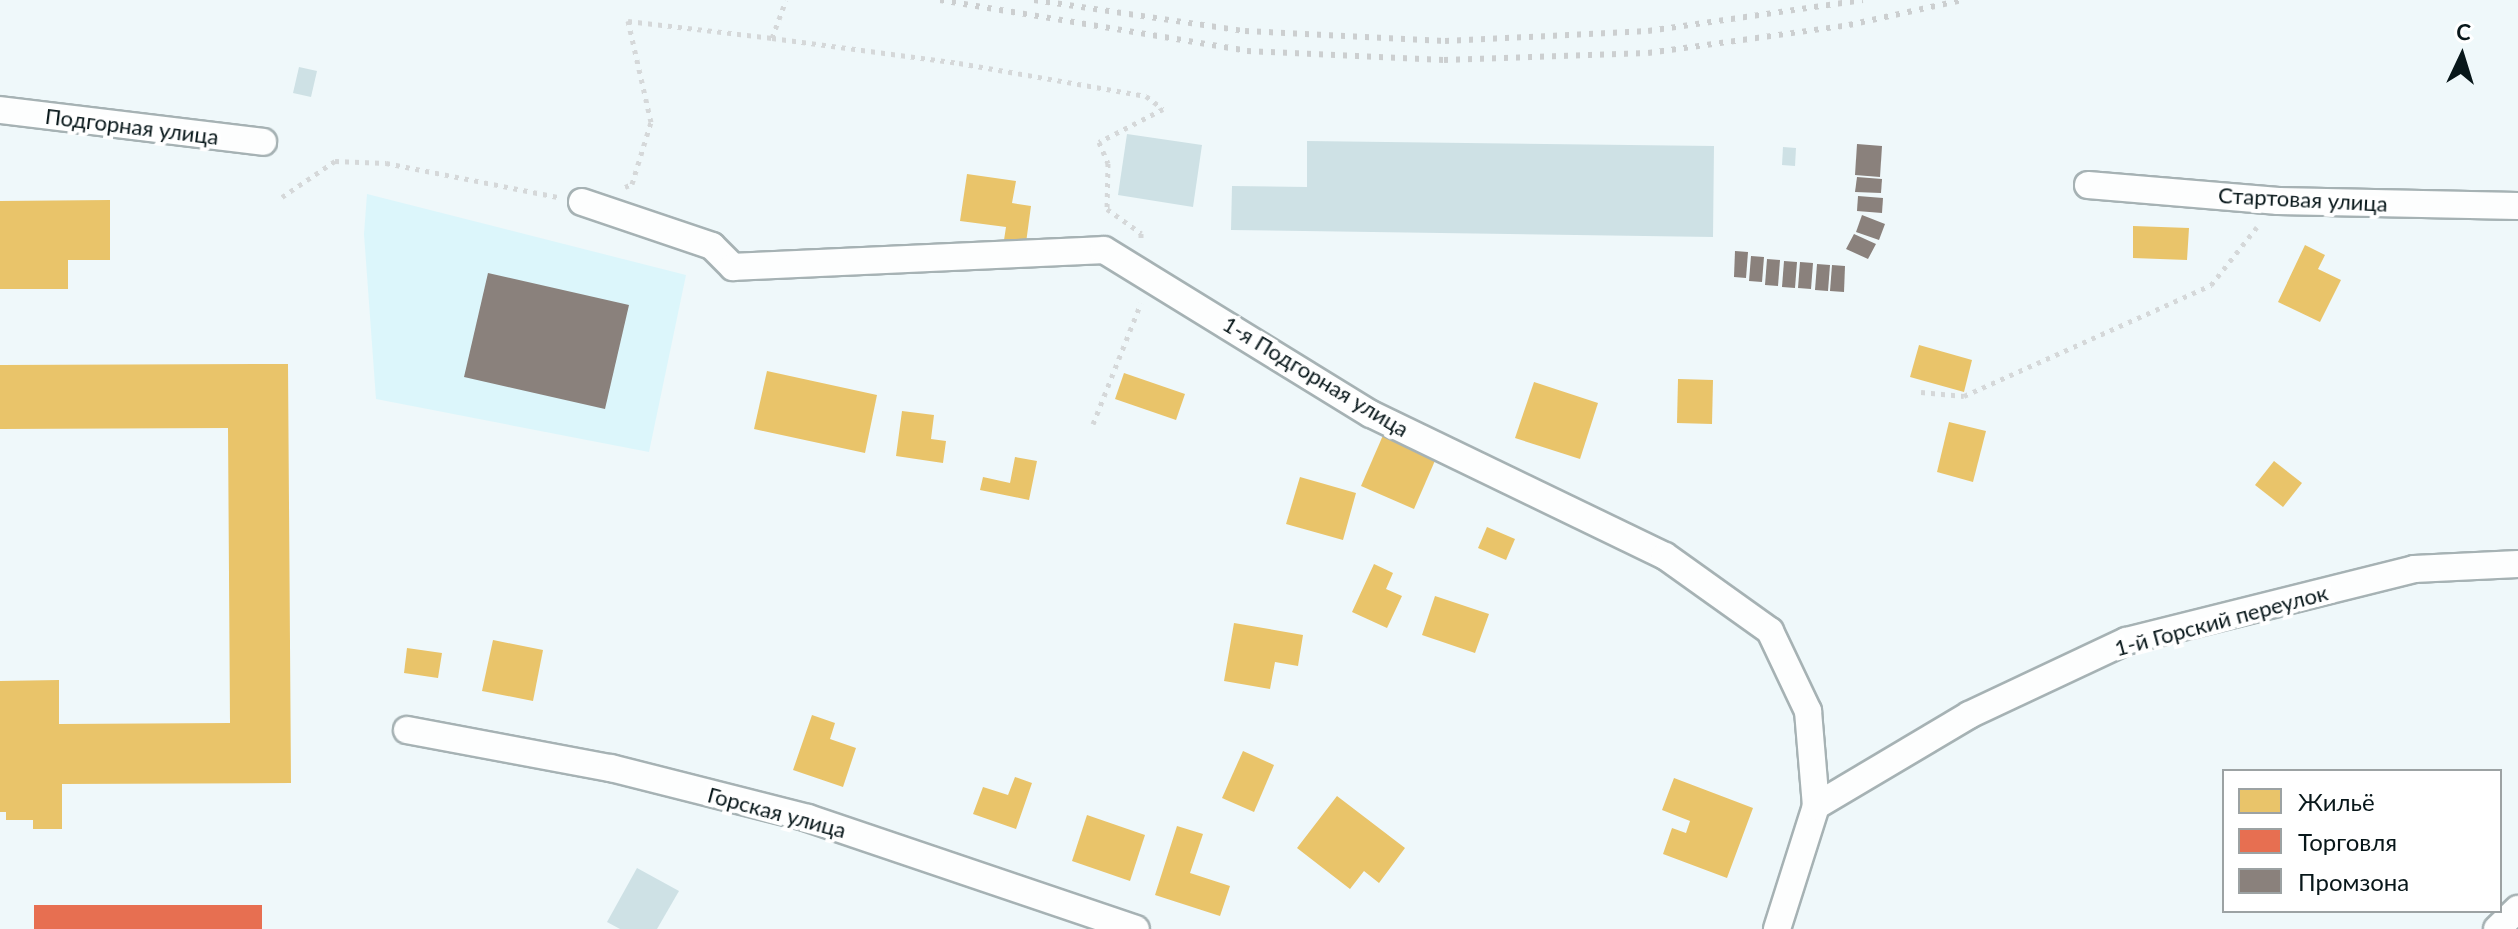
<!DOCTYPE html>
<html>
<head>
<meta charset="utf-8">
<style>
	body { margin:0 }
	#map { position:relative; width:2518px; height:929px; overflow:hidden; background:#eff8fa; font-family:Lato,sans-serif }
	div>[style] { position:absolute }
	.built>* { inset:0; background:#dcf6fb }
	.homes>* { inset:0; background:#e9c46a }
	.shops>* { inset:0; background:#e76f51 }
	.industry>* { inset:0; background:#8a817c }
	.building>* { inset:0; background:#cee1e5 }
	.path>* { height:5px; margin-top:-2.5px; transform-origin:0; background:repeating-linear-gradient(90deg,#d5d8d9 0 4px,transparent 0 10px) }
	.roads { filter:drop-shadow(2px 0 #a6b2b4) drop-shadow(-2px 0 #a6b2b4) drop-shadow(0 2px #a6b2b4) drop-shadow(0 -2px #a6b2b4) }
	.minor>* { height:26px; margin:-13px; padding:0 13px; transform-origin:13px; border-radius:13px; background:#fdfefe }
	.rail>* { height:6px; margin-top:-3px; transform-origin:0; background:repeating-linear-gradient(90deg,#cccfd0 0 4px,transparent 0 12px) }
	span { translate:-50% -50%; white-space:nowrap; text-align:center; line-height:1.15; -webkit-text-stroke:8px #fff; paint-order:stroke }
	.street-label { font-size:22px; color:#08171a }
	.legend { position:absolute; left:2222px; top:769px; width:280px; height:144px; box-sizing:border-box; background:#fff; border:2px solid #9ca2a3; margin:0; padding:10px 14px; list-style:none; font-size:24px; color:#08171a }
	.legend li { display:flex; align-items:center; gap:16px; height:40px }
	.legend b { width:40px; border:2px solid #9ca2a3 }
	.north { position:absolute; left:2422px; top:16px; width:80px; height:80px; -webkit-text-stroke:6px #fff; paint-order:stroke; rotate:4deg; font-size:22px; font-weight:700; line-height:32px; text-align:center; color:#08171a }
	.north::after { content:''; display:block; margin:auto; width:28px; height:36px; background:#08171a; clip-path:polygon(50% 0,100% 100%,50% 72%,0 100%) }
</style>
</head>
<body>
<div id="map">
	<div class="built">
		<i style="clip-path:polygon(367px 194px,686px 275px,649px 452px,376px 399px,364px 234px)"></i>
	</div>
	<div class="homes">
		<i style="clip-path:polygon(967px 174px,1016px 181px,1012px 203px,1031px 206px,1026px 243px,1004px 240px,1006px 227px,960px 221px)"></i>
		<i style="clip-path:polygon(110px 200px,110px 260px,68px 260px,68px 289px,0 289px,0 201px)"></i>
		<i style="clip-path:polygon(2133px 226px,2189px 228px,2187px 260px,2133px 258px)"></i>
		<i style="clip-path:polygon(2305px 245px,2325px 255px,2318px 269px,2341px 280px,2320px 322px,2278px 302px)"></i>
		<i style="clip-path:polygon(1919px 345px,1972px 360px,1964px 392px,1910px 377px)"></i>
		<i style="clip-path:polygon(288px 364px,291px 783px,62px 784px,62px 829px,33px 829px,33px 820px,6px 820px,6px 812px,0 812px,0 681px,59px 680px,59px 724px,230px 723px,228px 428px,0 429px,0 365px)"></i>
		<i style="clip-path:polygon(767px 371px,877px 395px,865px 453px,754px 429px)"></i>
		<i style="clip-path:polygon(1124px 373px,1185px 394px,1176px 420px,1115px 399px)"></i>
		<i style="clip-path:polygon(1678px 379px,1713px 380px,1712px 424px,1677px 423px)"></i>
		<i style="clip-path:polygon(1534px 382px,1598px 403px,1580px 459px,1515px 438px)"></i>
		<i style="clip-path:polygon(902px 411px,934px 415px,931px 439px,946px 441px,943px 463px,896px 456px)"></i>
		<i style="clip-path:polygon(1949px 422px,1986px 431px,1973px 482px,1937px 472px)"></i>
		<i style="clip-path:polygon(1384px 433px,1437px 456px,1414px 509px,1361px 486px)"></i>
		<i style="clip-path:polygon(1015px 457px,1037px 461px,1029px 500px,980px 490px,983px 477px,1010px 483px)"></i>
		<i style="clip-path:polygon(2274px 461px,2302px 483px,2283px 507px,2255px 485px)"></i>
		<i style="clip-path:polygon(1300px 477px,1356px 493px,1343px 540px,1286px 524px)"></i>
		<i style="clip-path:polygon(1487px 527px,1515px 539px,1506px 560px,1478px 548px)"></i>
		<i style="clip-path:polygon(1374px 564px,1393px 573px,1386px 589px,1402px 596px,1387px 628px,1352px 612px)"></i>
		<i style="clip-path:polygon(1435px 596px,1489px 614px,1475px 653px,1422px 635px)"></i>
		<i style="clip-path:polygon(1234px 623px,1303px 635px,1298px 666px,1275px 662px,1270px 689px,1224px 681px)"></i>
		<i style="clip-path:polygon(493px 640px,543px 650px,533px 701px,482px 691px)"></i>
		<i style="clip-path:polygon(407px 648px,442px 653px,438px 678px,404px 673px)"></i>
		<i style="clip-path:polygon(812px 715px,835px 723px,830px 739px,856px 748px,843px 787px,793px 770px)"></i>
		<i style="clip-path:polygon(1243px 751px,1274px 765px,1254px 812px,1222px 798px)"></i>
		<i style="clip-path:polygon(1015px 777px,1032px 783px,1016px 829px,973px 814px,983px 787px,1008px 795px)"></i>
		<i style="clip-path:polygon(1674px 778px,1753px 808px,1727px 878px,1663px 854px,1672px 828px,1686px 833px,1690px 821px,1662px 810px)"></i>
		<i style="clip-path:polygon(1337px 796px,1405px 848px,1379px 883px,1364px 871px,1350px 889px,1297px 848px)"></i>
		<i style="clip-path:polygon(1087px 815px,1145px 835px,1130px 881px,1072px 861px)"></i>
		<i style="clip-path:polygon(1177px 826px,1203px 834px,1190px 873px,1230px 886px,1220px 916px,1155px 895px)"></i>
	</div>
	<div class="shops">
		<i style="clip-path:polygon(34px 905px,262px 905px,262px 929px,34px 929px)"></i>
	</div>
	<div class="industry">
		<i style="clip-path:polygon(1857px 144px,1882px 146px,1880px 177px,1855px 175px)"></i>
		<i style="clip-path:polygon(1857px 177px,1882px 179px,1881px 193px,1855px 192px)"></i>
		<i style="clip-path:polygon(1858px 196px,1883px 198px,1882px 213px,1857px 211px)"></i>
		<i style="clip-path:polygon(1862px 215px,1885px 224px,1879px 240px,1856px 232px)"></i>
		<i style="clip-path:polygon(1854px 234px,1876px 244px,1868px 259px,1846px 249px)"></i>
		<i style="clip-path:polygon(1735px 251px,1748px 252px,1746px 278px,1734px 277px)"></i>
		<i style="clip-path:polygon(1751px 256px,1764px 257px,1762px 282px,1749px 281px)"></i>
		<i style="clip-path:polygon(1767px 259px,1780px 260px,1778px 286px,1765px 285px)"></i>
		<i style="clip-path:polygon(1784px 261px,1797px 262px,1795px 288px,1782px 287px)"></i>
		<i style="clip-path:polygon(1800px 262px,1813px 263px,1811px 289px,1798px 288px)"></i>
		<i style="clip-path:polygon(1817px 264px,1830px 265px,1828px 291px,1815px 290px)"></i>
		<i style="clip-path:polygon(1832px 265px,1845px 266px,1844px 292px,1830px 291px)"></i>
		<i style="clip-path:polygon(488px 273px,629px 305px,605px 409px,464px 377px)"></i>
	</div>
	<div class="building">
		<i style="clip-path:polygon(299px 67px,317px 71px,311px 97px,293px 93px)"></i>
		<i style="clip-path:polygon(1127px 134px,1202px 145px,1193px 207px,1118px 195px)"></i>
		<i style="clip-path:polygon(1307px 141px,1714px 146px,1713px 237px,1231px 230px,1232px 186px,1307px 187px)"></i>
		<i style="clip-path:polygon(1783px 147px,1796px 148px,1795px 166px,1782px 165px)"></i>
		<i style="clip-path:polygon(637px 868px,679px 891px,657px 929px,620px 929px,607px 922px)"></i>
	</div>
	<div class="path">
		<i style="left:772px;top:38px;width:189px;rotate:7.6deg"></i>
		<i style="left:959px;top:63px;width:190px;rotate:10deg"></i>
		<i style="left:1146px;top:96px;width:21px;rotate:37deg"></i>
		<i style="left:1163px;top:109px;width:72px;rotate:152.7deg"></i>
		<i style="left:1099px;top:142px;width:23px;rotate:67deg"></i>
		<i style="left:1108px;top:163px;width:46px;rotate:91.2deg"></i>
		<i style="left:1107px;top:209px;width:42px;rotate:35.2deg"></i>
		<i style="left:1141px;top:233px;width:8px;rotate:90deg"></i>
		<i style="left:625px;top:187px;width:8px;rotate:-23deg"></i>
		<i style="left:632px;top:184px;width:65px;rotate:-73deg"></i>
		<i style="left:651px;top:122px;width:104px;rotate:-102.8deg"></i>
		<i style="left:628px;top:21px;width:145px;rotate:6.7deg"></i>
		<i style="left:772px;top:38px;width:40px;rotate:-69.8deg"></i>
		<i style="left:282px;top:197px;width:64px;rotate:-34.2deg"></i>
		<i style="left:335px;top:161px;width:51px;rotate:2.2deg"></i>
		<i style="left:386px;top:163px;width:175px;rotate:11.2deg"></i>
		<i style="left:1921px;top:392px;width:43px;rotate:5.3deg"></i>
		<i style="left:1964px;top:396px;width:271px;rotate:-24.2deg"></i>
		<i style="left:2211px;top:285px;width:74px;rotate:-51.6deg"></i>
		<i style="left:1093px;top:424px;width:130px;rotate:-68.4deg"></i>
	</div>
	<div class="roads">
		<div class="minor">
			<i style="left:0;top:110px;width:265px;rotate:6.9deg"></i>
			<i style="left:2088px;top:185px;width:191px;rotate:4.8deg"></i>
			<i style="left:2278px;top:201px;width:240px;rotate:1.2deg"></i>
			<i style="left:582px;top:202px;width:137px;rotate:18.7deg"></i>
			<i style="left:712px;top:246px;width:30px;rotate:45deg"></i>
			<i style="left:733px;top:267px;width:371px;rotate:-2.6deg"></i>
			<i style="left:1104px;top:250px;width:313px;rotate:31.6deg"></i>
			<i style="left:1371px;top:414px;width:326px;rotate:25.8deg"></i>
			<i style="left:1665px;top:556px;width:129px;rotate:35.5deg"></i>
			<i style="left:1770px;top:631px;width:89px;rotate:64.6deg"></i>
			<i style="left:1808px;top:711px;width:95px;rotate:85.2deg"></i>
			<i style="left:1816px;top:806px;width:129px;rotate:107.6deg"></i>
			<i style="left:407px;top:730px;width:208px;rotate:10.6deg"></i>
			<i style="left:611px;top:768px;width:203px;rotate:14.2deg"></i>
			<i style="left:808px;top:818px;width:346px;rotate:18.7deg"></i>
			<i style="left:1816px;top:806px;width:178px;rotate:-30.7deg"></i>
			<i style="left:1969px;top:715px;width:174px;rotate:-25.2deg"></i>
			<i style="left:2126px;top:641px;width:297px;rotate:-14deg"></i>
			<i style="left:2414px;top:569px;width:104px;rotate:-2.8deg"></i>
			<i style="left:2497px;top:929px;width:29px;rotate:-44deg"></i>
		</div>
	</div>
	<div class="rail">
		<i style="left:940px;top:0;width:311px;rotate:9.4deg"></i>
		<i style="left:1247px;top:51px;width:197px;rotate:2.6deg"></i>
		<i style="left:1444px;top:60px;width:204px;rotate:-2deg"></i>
		<i style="left:1648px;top:53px;width:203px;rotate:-7.9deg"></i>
		<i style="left:1849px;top:25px;width:117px;rotate:-12.4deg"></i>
		<i style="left:1034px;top:0;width:213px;rotate:8.4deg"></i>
		<i style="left:1245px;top:31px;width:200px;rotate:2.9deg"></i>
		<i style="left:1445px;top:41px;width:203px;rotate:-2.8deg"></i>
		<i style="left:1648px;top:31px;width:217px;rotate:-8.2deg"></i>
	</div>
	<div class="street-label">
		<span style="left:132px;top:126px;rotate:7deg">Подгорная улица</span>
		<span style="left:2303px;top:199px;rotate:3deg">Стартовая улица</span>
		<span style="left:1316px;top:376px;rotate:31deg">1-я Подгорная улица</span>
		<span style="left:2221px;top:620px;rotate:-15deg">1-й Горский переулок</span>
		<span style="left:777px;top:812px;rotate:15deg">Горская улица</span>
	</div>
	<ul class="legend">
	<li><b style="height:22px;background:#e9c46a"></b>Жильё</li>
	<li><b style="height:22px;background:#e76f51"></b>Торговля</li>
	<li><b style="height:22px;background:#8a817c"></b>Промзона</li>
	</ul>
	<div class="north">С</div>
</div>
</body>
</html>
